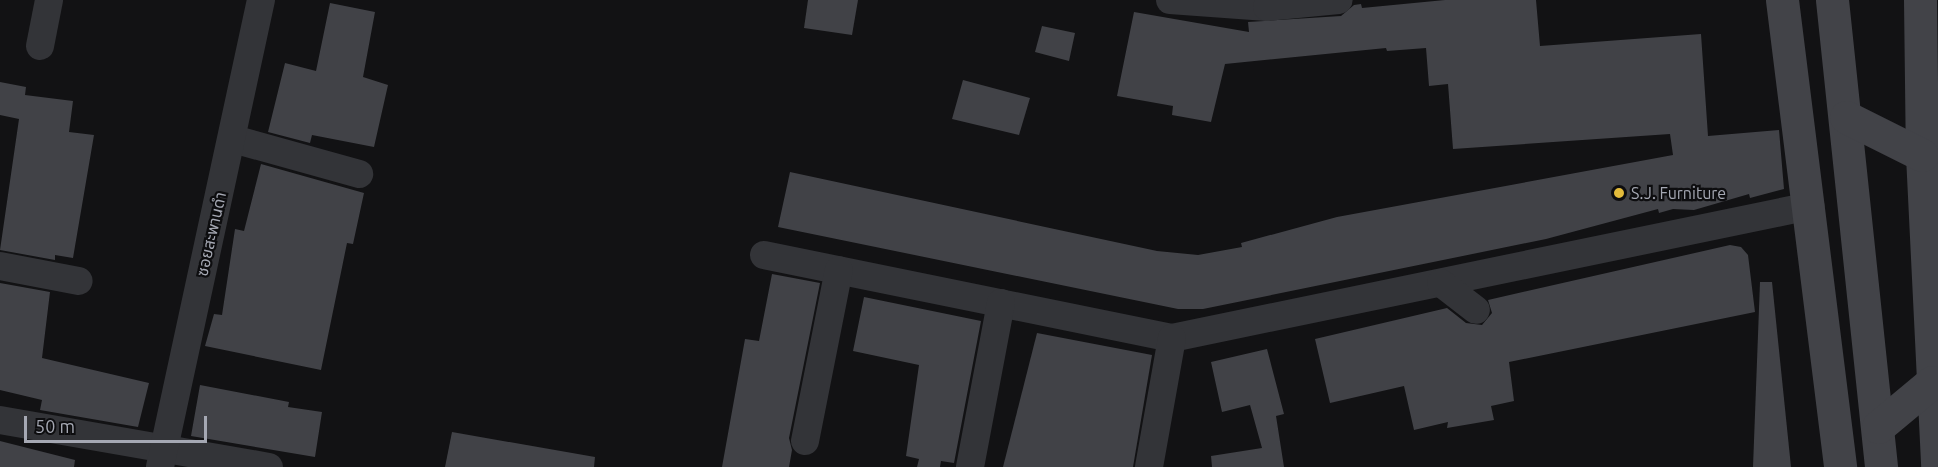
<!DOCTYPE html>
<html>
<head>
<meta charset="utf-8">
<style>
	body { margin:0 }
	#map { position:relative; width:1938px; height:467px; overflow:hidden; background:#121214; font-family:Ubuntu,"Noto Sans Thai",sans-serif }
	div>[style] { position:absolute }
	.building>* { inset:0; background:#414247 }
	.street>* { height:28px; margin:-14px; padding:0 14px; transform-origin:14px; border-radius:14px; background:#333438 }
	.secondary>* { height:33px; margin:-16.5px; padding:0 16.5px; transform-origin:16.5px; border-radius:16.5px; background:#424348 }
	.dots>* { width:16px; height:16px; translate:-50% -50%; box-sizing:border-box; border:3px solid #0d0d0f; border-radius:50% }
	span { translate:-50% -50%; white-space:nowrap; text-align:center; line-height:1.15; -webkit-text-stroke:4.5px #0d0d0f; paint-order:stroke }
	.poi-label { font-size:16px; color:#a5a8b3 }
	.left { translate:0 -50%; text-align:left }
	.street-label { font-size:16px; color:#a5a8b3 }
	.scale { position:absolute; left:24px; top:416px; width:183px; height:27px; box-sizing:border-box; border:3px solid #a5a8b3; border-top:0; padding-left:8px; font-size:18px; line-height:21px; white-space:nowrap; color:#a5a8b3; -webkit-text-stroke:4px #0d0d0f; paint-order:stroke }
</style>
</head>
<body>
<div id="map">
	<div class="building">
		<i style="clip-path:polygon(808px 0,858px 0,852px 35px,804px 28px)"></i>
		<i style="clip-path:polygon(1445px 0,1536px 0,1540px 46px,1701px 34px,1708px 136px,1779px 130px,1784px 189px,1750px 198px,1749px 194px,1694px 210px,1673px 209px,1659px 213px,1658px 209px,1546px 239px,1203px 309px,1178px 309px,778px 227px,790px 172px,1157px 251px,1198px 255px,1242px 247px,1241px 243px,1337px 217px,1673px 155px,1670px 134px,1453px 149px,1448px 84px,1429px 86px,1426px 48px,1387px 51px,1386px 48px,1225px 64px,1211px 122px,1172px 115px,1173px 106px,1117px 96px,1134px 12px,1249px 32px,1248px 22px,1341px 16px,1354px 5px,1361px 4px,1362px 8px)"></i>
		<i style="clip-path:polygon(330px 3px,375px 12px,363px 77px,388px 85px,374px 147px,312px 135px,310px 143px,268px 132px,285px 63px,316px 71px)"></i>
		<i style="clip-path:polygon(1042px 26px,1075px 33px,1069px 61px,1035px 52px)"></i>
		<i style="clip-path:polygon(963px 80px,1030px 98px,1019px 135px,952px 119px)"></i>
		<i style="clip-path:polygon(0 82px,26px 87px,25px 95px,73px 101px,69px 132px,94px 135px,73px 258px,55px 255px,55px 260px,0 250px,19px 119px,0 115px)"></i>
		<i style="clip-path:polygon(261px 164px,364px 193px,353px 244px,347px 243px,321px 370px,205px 346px,214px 314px,222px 315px,235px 229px,244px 231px)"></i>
		<i style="clip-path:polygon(1730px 245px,1741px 247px,1748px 255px,1755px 312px,1509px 362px,1514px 401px,1491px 406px,1494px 420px,1447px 428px,1448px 422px,1414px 430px,1404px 386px,1330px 403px,1315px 339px,1447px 308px,1466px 323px,1482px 325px,1492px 313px,1488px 300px)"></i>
		<i style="clip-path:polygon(772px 274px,820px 283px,789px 438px,792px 450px,789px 467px,722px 467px,745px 339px,759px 341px)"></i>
		<i style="clip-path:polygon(1760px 282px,1772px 282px,1791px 467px,1753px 467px)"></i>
		<i style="clip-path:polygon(0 283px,50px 292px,42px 358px,149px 383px,138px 427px,40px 410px,42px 400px,0 390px)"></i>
		<i style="clip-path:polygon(864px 297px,981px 321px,954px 463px,941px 461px,940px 467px,917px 467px,919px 459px,906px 456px,919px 365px,853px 351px)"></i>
		<i style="clip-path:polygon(1037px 333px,1152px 355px,1133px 467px,1003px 467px)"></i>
		<i style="clip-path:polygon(1267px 349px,1284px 414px,1276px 416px,1284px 467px,1212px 467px,1211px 456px,1262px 448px,1250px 405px,1222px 412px,1211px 362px)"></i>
		<i style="clip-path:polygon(200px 385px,289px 402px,288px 407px,322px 412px,315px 457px,191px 436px)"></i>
		<i style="clip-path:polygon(452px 432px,595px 457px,594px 467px,445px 467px)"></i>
		<i style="clip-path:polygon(0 441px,75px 460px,74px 467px,0 467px)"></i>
	</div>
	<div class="street">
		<i style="left:1170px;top:0;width:97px;rotate:4.1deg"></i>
		<i style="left:1267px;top:7px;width:72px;rotate:-5.6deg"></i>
		<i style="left:40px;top:46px;width:47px;rotate:-78.9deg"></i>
		<i style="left:233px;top:139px;width:131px;rotate:15.5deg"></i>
		<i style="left:764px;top:255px;width:416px;rotate:11.5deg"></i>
		<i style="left:1172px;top:338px;width:652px;rotate:-11.69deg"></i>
		<i style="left:0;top:266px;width:80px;rotate:10.8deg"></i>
		<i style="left:1441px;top:283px;width:44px;rotate:37.6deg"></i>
		<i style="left:0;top:420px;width:273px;rotate:9.9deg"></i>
		<i style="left:805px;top:441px;width:174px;rotate:-78.8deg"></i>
		<i style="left:160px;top:467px;width:478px;rotate:-77.8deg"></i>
		<i style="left:970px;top:467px;width:167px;rotate:-79.3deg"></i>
		<i style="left:1149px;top:467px;width:131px;rotate:-79.9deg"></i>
	</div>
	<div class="secondary">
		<i style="left:1782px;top:0;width:471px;rotate:82.9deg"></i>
		<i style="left:1832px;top:0;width:470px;rotate:84deg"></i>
		<i style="left:1920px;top:0;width:155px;rotate:89.3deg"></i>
		<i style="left:1922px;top:155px;width:312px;rotate:87.2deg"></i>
		<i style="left:1846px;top:117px;width:85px;rotate:26.6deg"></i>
		<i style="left:1878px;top:427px;width:70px;rotate:-39.8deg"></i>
	</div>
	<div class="dots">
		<i style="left:1619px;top:193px;background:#e3bb3b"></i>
	</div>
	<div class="poi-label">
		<span class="left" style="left:1631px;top:193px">S.J. Furniture</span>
	</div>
	<div class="street-label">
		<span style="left:211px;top:234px;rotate:-77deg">ซอยสะพานดำ</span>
	</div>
	<div class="scale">50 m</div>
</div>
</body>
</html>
